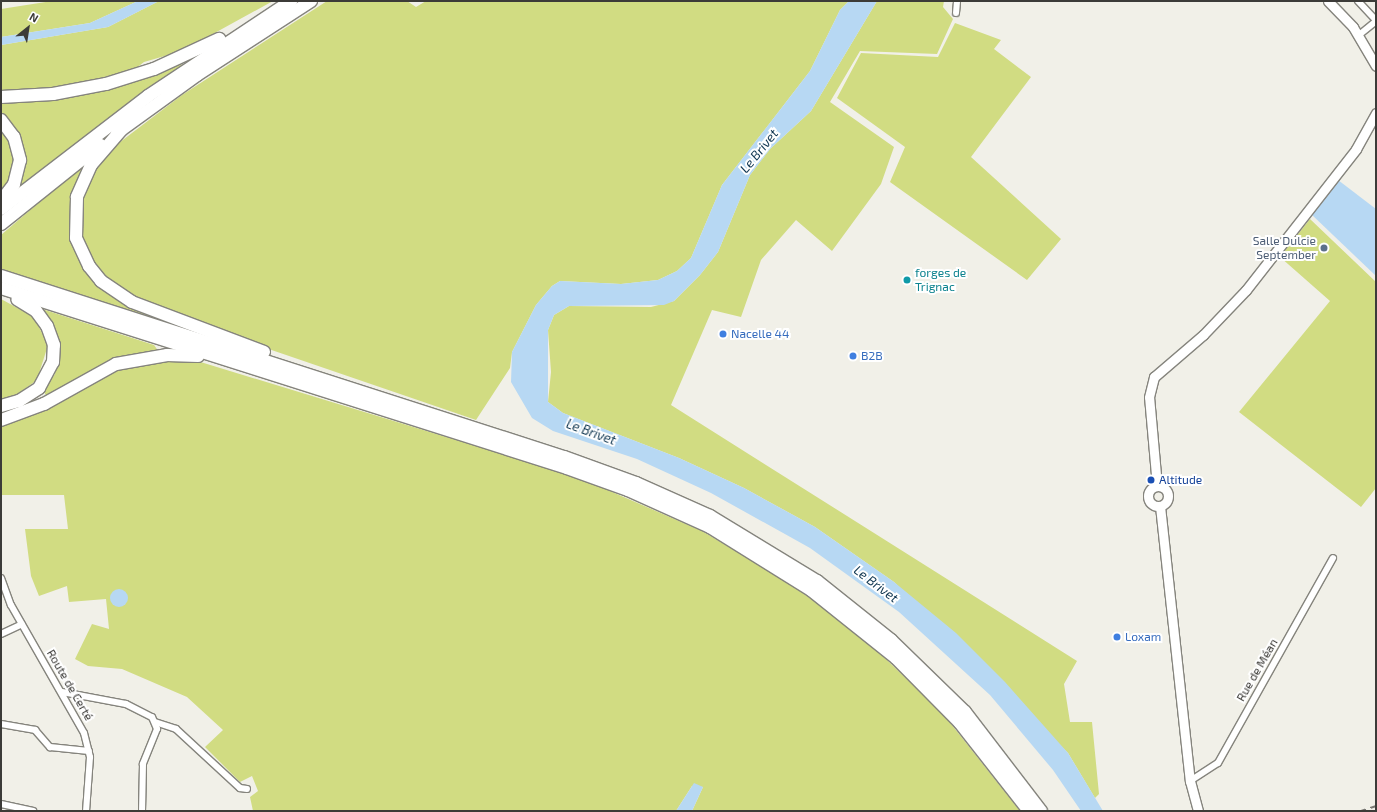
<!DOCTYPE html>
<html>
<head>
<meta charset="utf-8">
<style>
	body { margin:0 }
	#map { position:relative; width:1377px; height:812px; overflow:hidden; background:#f1f0e8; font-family:"Exo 2",sans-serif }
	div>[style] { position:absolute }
	.green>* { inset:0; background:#d1dc82 }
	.water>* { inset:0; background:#b7d8f3 }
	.round { border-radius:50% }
	.roads { filter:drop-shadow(1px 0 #85847d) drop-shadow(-1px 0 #85847d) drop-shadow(0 1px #85847d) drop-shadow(0 -1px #85847d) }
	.street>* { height:6px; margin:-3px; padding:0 3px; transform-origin:3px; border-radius:3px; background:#fff }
	.secondary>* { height:9px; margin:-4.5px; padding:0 4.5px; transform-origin:4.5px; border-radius:4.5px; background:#fff }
	.secondary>.ring { margin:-4.5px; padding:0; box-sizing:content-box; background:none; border:9px solid #fff; border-radius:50% }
	.highway>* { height:12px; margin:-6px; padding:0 6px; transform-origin:6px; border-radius:6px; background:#fff }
	.rail>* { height:2px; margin-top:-1px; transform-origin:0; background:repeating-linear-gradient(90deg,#787772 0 5px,transparent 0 10px) }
	.dots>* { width:11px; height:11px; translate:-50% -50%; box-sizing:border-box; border:2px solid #fff; border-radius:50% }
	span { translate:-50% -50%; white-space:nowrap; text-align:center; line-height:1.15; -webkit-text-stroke:4px #fff; paint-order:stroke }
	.service-label { font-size:12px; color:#4e5e75 }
	.right { translate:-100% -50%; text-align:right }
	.culture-label { font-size:12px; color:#0d838f }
	.left { translate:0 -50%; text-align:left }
	.shop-label { font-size:12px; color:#366cbe }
	.transit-label { font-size:12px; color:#164399 }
	.street-label { font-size:12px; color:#3c3b38 }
	.water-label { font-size:13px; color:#0e3550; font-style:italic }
	.frame { position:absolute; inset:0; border:2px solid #3c3b38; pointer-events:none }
	.north { position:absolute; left:8px; top:8px; width:40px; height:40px; -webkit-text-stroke:3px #fff; paint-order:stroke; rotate:30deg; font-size:11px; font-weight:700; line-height:16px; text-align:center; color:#3c3b38 }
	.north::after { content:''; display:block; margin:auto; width:14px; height:18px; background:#3c3b38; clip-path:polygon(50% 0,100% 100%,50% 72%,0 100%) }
</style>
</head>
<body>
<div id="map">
	<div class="green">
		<i style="clip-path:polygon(52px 1px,138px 1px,90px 23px,1px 37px,1px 9px)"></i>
		<i style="clip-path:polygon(159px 1px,273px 1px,182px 51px,144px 62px,135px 69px,66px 87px,1px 91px,1px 45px,108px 27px)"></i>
		<i style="clip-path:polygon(327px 1px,407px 1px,416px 7px,426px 1px,849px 1px,840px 10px,810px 71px,722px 185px,691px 258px,677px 271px,658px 280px,621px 284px,560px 281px,552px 286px,536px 305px,512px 352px,510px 368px,476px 420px,201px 326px,200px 333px,1px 269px,1px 235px,85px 163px,103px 155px,182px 95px)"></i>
		<i style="clip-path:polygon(877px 1px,944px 1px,943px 7px,953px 19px,937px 54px,860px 51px,830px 102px,894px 147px,881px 184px,832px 251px,796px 220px,761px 260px,741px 317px,712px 310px,671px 405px,1077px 661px,1064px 684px,1070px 722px,1092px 722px,1099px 794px,1095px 798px,1068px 753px,894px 582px,815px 527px,744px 488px,679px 458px,563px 413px,548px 402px,551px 372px,548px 330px,554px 315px,569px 306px,651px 307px,674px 301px,700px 275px,718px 252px,750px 175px,770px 149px,811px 111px)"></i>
		<i style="clip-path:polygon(955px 23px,1001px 40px,994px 49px,1031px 77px,971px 157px,1061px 239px,1027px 280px,890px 182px,905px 147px,837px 98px,861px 53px,938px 57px)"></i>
		<i style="clip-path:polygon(183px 64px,21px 185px,1px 195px,1px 103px,57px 100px)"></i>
		<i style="clip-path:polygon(1310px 219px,1376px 282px,1376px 488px,1361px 507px,1239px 412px,1330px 301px,1280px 257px)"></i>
		<i style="clip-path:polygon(1px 299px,34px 317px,48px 345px,37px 380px,15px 396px,1px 400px)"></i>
		<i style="clip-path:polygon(42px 309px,154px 345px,159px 352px,194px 360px,580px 478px,702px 531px,786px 581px,860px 634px,944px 715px,1020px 811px,692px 811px,703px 787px,692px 786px,676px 811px,253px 811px,250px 797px,258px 791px,252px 776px,240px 782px,205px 747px,223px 730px,187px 697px,122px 669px,88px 666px,75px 659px,92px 624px,109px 629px,106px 599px,69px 602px,67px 586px,39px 596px,31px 576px,25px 529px,68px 529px,64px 495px,1px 495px,1px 426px,50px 403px,43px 390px,55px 374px,58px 339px)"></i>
	</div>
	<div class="water">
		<i style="clip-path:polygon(138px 1px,159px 1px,108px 27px,1px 45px,1px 37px,90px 23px)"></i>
		<i style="clip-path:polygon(849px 1px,877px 1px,811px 111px,770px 149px,750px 175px,718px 252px,700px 275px,674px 301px,664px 305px,569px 306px,554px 315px,548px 330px,548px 402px,563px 413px,679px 458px,744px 488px,815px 527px,894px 582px,956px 633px,1005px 682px,1068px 753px,1103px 811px,1081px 811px,1053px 770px,990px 695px,899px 612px,810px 548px,711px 493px,637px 459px,553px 431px,532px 418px,511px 382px,512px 352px,536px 305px,552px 286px,560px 281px,621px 284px,658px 280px,677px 271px,691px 258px,722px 185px,810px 71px,840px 10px)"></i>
		<i style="clip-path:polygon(1338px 180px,1376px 209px,1376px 276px,1311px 214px)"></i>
		<i class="round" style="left:110px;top:589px;width:18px;height:18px"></i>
		<i style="clip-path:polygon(694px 783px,703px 787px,692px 811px,676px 811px)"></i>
	</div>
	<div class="roads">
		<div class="street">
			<i style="left:1358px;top:1px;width:26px;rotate:47deg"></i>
			<i style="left:956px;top:13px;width:12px;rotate:-85deg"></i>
			<i style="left:1359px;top:35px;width:22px;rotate:-39deg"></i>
			<i style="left:1px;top:578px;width:29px;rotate:70deg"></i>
			<i style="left:11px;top:605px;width:147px;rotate:60.3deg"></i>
			<i style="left:84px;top:733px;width:25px;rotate:76deg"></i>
			<i style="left:90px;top:757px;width:54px;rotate:94.2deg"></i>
			<i style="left:1px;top:634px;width:23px;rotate:-25deg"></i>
			<i style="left:62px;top:692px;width:65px;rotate:10.6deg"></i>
			<i style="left:126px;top:704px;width:29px;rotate:27deg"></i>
			<i style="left:152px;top:717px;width:13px;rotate:67deg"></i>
			<i style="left:157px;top:729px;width:38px;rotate:112deg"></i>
			<i style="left:143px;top:764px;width:47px;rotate:91.2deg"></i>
			<i style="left:155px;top:722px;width:22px;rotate:18deg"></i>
			<i style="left:176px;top:729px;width:87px;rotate:42.7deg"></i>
			<i style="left:240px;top:788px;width:7px;rotate:8deg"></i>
			<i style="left:1px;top:724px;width:35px;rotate:10deg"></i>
			<i style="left:35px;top:730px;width:23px;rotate:49deg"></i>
			<i style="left:50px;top:747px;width:39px;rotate:6deg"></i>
			<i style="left:1190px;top:781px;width:33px;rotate:-33deg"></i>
			<i style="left:1218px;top:763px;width:235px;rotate:-60.7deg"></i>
			<i style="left:1px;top:804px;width:33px;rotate:12deg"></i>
		</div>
		<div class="secondary">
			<i style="left:1328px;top:1px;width:36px;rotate:46deg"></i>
			<i style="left:1353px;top:27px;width:45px;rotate:59.5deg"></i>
			<i style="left:1157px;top:486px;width:89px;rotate:-95.1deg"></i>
			<i style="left:1149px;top:397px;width:21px;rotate:-76deg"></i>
			<i style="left:1154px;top:377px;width:65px;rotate:-40.6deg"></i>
			<i style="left:1203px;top:335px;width:62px;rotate:-46.3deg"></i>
			<i style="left:1246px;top:290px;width:179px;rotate:-52deg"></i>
			<i style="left:1356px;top:149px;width:41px;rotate:-60.9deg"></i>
			<i class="ring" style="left:1148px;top:486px;width:11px;height:11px"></i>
			<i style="left:1160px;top:506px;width:277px;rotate:83.8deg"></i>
			<i style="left:1190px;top:781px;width:31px;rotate:75deg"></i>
		</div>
		<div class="highway">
			<i style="left:1px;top:97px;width:52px;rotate:-3.3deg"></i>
			<i style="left:53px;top:94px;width:54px;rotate:-10.7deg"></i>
			<i style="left:106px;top:84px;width:50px;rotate:-17.4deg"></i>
			<i style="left:154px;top:69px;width:72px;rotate:-24.8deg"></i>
			<i style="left:1px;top:120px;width:21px;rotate:53deg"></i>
			<i style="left:14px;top:137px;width:24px;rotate:75deg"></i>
			<i style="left:20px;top:160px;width:25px;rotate:104deg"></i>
			<i style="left:14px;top:184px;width:20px;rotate:127deg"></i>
			<i style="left:122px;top:129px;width:48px;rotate:130.7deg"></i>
			<i style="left:91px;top:165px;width:35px;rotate:114deg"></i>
			<i style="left:77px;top:197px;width:41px;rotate:91.4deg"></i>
			<i style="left:76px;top:238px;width:31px;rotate:65deg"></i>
			<i style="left:89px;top:266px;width:19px;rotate:51deg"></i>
			<i style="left:101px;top:281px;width:37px;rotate:34deg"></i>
			<i style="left:132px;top:302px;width:141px;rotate:20.7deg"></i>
			<i style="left:117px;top:133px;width:99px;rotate:-35.9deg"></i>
			<i style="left:197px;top:75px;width:136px;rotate:-33deg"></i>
			<i style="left:1px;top:209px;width:185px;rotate:-37.5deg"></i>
			<i style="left:148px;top:96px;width:172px;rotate:-33.6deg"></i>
			<i style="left:1px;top:224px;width:127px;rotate:-38.6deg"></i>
			<i style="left:1px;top:276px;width:591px;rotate:17.82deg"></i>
			<i style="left:564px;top:457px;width:77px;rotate:19.9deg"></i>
			<i style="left:636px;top:483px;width:81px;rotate:24deg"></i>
			<i style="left:710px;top:516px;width:125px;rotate:31.3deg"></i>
			<i style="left:817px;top:581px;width:95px;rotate:38.6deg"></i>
			<i style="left:891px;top:640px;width:103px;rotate:44.2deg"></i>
			<i style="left:965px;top:712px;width:125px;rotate:52.5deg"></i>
			<i style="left:1px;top:288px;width:594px;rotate:17.64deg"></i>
			<i style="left:567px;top:468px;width:65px;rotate:19.8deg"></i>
			<i style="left:628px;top:490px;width:90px;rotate:24.3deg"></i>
			<i style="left:710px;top:527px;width:119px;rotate:32deg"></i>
			<i style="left:811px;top:590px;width:109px;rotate:38.7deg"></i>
			<i style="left:896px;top:658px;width:91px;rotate:45.4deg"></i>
			<i style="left:960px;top:723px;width:112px;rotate:51.9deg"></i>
			<i style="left:1px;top:406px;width:19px;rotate:-16deg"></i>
			<i style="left:19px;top:401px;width:24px;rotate:-33deg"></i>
			<i style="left:39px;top:388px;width:30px;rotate:-62deg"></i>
			<i style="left:53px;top:362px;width:17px;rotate:-87deg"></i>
			<i style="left:54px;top:345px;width:20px;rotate:-110deg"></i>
			<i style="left:47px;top:326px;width:19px;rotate:-126deg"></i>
			<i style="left:36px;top:311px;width:22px;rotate:-148deg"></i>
			<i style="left:1px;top:420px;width:46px;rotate:-20.4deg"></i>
			<i style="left:44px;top:404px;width:82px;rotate:-29.1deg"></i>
			<i style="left:116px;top:364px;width:52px;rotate:-10deg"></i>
			<i style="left:167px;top:355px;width:31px;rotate:2deg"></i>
		</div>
	</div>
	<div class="rail">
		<i style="left:1361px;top:811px;width:16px;rotate:-18deg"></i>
	</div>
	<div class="dots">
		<i style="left:1324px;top:248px;background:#5c6f8a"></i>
		<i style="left:907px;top:280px;background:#0f9aa8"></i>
		<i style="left:723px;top:334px;background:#3f7fe0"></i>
		<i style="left:853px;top:356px;background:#3f7fe0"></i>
		<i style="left:1151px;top:480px;background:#1a4fb4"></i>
		<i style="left:1117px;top:637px;background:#3f7fe0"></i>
	</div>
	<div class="service-label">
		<span class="right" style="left:1316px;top:248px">Salle Dulcie<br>September</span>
	</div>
	<div class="culture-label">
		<span class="left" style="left:915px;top:280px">forges de<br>Trignac</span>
	</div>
	<div class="shop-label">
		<span class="left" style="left:731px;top:334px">Nacelle 44</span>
		<span class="left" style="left:861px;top:356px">B2B</span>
		<span class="left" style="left:1125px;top:637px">Loxam</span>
	</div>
	<div class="transit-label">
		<span class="left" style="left:1159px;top:480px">Altitude</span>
	</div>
	<div class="street-label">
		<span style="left:1257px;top:670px;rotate:-60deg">Rue de Méan</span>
		<span style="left:70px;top:685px;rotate:60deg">Route de Certé</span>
	</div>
	<div class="water-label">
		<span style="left:759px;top:151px;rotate:-51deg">Le Brivet</span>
		<span style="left:591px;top:432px;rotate:20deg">Le Brivet</span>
		<span style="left:876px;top:584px;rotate:37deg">Le Brivet</span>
	</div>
	<div class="frame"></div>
	<div class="north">N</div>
</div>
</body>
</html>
